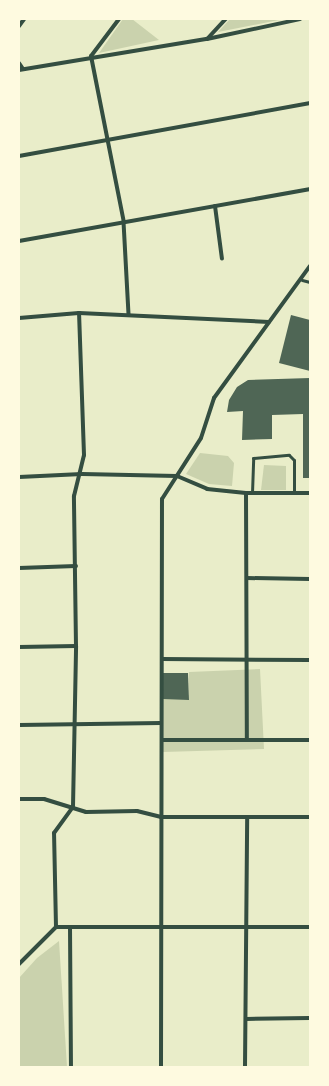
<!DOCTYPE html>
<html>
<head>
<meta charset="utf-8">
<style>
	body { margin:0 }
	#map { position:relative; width:329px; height:1086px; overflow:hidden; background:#e9edc9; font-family:Spectral,serif }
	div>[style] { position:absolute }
	.green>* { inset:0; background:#cad2ad }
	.building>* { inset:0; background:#4f6655 }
	.service>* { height:3px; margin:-1.5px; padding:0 1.5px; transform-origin:1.5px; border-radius:1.5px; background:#344e41 }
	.pedestrian>* { height:3.5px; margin:-1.75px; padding:0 1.75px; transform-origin:1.75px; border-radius:1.75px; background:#344e41 }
	.minor>* { height:4px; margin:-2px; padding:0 2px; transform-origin:2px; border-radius:2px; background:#344e41 }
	span { translate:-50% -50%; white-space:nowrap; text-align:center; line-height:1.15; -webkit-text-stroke:4px #fefae0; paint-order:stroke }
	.frame { position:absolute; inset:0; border:20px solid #fefae0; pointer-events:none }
</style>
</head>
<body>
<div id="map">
	<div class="green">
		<i style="clip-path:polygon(123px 19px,132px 19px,159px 40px,99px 53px)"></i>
		<i style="clip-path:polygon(230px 19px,277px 20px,284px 19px,218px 32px)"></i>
		<i style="clip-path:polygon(200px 453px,228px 456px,234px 463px,232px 486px,209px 484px,186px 474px)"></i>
		<i style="clip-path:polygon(264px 465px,286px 466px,286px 490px,261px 490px)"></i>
		<i style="clip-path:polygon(260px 669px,264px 749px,163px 752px,163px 699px,189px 699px,189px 672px)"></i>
		<i style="clip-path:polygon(59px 941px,67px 1067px,19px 1067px,19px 978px,37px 958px)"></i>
	</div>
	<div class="building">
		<i style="clip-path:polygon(291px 315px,310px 320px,310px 371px,279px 363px)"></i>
		<i style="clip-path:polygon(310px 378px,310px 478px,303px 478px,303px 414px,272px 415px,272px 439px,242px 440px,243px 411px,227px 412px,229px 400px,237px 387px,248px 380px)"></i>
		<i style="clip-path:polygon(163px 673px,188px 673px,189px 700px,163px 699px)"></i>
	</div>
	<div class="service">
		<i style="left:302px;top:280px;width:8px;rotate:14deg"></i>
		<i style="left:252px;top:493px;width:35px;rotate:-88deg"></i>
		<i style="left:253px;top:458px;width:36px;rotate:-5deg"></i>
		<i style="left:289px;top:455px;width:7px;rotate:45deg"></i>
		<i style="left:294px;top:460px;width:33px;rotate:90deg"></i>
	</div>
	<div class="pedestrian">
		<i style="left:124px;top:222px;width:93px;rotate:86.9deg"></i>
	</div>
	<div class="minor">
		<i style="left:119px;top:19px;width:46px;rotate:127.1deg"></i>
		<i style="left:91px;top:56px;width:169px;rotate:78.8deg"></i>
		<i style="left:19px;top:26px;width:9px;rotate:-54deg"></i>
		<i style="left:208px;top:38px;width:26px;rotate:-47deg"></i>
		<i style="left:19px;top:63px;width:7px;rotate:56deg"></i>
		<i style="left:19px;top:70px;width:191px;rotate:-9.4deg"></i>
		<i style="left:207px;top:39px;width:95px;rotate:-12.1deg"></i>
		<i style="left:19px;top:156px;width:296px;rotate:-10.3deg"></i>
		<i style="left:215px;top:206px;width:53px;rotate:82.5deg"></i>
		<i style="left:19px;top:241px;width:296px;rotate:-10.1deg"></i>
		<i style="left:19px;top:318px;width:60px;rotate:-4.8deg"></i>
		<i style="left:79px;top:313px;width:190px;rotate:2.7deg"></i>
		<i style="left:19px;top:477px;width:63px;rotate:-2.7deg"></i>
		<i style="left:82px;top:474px;width:95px;rotate:1.2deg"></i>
		<i style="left:177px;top:476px;width:33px;rotate:23deg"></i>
		<i style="left:207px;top:489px;width:39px;rotate:6deg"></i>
		<i style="left:246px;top:493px;width:64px"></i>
		<i style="left:246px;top:493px;width:246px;rotate:89.8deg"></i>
		<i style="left:19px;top:568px;width:57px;rotate:-2deg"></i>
		<i style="left:247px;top:578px;width:63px;rotate:0.9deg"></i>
		<i style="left:19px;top:647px;width:57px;rotate:-1deg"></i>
		<i style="left:162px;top:659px;width:148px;rotate:0.4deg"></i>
		<i style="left:19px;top:725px;width:142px;rotate:-0.8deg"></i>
		<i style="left:162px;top:740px;width:148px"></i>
		<i style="left:19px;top:799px;width:25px"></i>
		<i style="left:44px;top:799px;width:44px;rotate:17.2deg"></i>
		<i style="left:86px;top:812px;width:51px;rotate:-1.1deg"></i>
		<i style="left:137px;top:811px;width:25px;rotate:14deg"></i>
		<i style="left:161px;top:817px;width:149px"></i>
		<i style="left:56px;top:927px;width:94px;rotate:-91.2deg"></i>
		<i style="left:54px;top:833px;width:32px;rotate:-54deg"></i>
		<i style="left:73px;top:807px;width:161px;rotate:-88.9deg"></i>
		<i style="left:76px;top:646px;width:150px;rotate:-90.8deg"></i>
		<i style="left:74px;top:496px;width:42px;rotate:-76.3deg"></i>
		<i style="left:84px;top:455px;width:142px;rotate:-92deg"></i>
		<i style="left:56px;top:927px;width:254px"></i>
		<i style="left:70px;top:927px;width:140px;rotate:89.6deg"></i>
		<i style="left:19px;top:964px;width:52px;rotate:-45deg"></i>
		<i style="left:246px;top:1019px;width:64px;rotate:-0.9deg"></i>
		<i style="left:161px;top:1067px;width:568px;rotate:-89.9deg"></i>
		<i style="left:162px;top:499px;width:72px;rotate:-57.4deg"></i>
		<i style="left:201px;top:438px;width:42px;rotate:-72deg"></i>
		<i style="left:214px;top:398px;width:163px;rotate:-54deg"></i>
		<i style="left:245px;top:1067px;width:250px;rotate:-89.5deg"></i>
	</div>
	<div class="frame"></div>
</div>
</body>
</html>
